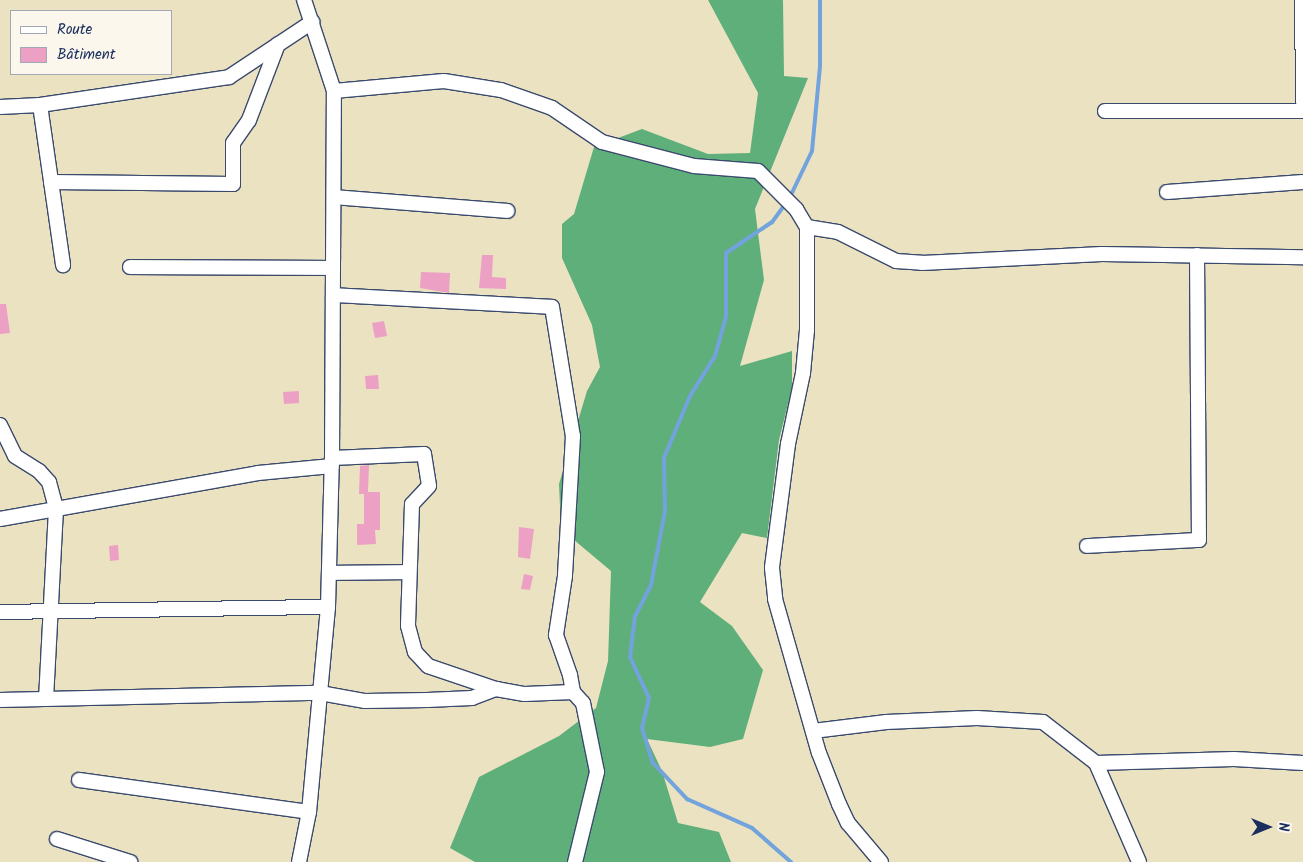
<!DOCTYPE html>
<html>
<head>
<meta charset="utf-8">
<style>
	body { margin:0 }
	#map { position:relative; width:1303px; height:862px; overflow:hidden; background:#ebe2c2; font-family:Kalam,sans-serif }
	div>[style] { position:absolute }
	.forest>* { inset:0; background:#5faf7a }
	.stream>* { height:4px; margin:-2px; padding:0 2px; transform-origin:2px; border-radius:2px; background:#72a3dc }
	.building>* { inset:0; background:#eca0c3 }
	.roads { filter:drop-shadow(1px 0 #3a4a6d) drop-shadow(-1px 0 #3a4a6d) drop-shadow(0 1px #3a4a6d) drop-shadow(0 -1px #3a4a6d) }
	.minor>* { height:14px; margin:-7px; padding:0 7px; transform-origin:7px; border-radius:7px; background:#fff }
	span { translate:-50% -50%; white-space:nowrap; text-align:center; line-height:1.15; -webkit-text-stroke:4.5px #fbf7ec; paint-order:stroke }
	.legend { position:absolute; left:10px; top:10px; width:162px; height:65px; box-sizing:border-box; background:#fbf7ec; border:1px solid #a1a7b3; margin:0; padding:6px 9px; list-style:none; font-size:15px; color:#1b2f5e }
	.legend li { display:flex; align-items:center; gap:10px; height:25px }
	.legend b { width:25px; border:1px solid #a1a7b3 }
	.north { position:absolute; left:1243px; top:802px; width:50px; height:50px; -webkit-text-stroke:4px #fbf7ec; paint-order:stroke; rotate:90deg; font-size:14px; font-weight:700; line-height:20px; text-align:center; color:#1b2f5e }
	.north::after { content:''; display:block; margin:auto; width:18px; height:22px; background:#1b2f5e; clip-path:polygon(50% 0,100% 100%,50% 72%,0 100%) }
</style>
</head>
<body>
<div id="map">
	<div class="forest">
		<i style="clip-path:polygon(708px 0,783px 0,784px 76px,808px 78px,755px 209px,764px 280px,740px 366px,792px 351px,792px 388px,779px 440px,767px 538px,742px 533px,700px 602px,732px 626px,763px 670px,743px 739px,710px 747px,647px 739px,662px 771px,678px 823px,719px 832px,731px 862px,475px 862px,450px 848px,479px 777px,559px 736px,596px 708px,608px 661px,611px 571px,561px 529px,559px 484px,587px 391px,600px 367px,592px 325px,562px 258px,562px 224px,574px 214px,594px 147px,642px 129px,708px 154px,750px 153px,758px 93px)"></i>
	</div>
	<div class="stream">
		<i style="left:790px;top:197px;width:51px;rotate:-64.4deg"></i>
		<i style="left:812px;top:151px;width:85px;rotate:-84.6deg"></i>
		<i style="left:820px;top:66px;width:66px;rotate:-90deg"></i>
		<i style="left:786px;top:203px;width:24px;rotate:126deg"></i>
		<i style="left:772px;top:222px;width:55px;rotate:146deg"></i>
		<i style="left:726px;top:253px;width:64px;rotate:90deg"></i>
		<i style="left:726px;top:317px;width:41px;rotate:105.8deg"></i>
		<i style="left:715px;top:356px;width:47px;rotate:122deg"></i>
		<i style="left:690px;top:396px;width:67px;rotate:112.8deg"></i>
		<i style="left:664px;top:458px;width:53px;rotate:88.9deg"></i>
		<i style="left:665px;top:511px;width:75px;rotate:100.7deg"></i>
		<i style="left:651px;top:585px;width:35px;rotate:117deg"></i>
		<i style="left:635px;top:616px;width:41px;rotate:97deg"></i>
		<i style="left:630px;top:657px;width:45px;rotate:65.1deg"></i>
		<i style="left:649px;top:698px;width:31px;rotate:103deg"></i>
		<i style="left:642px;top:728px;width:37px;rotate:73deg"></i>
		<i style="left:653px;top:763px;width:50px;rotate:46.6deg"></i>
		<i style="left:687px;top:799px;width:71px;rotate:24deg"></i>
		<i style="left:752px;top:828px;width:52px;rotate:41.1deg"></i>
	</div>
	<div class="building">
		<i style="clip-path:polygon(482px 255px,493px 255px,492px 277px,506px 278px,506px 289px,479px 288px)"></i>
		<i style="clip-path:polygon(421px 272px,450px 273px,449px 293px,420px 288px)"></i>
		<i style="clip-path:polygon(0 304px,6px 304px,10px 333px,0 334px)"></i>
		<i style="clip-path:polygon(384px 321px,387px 336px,375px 338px,372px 323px)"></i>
		<i style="clip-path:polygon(378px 375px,379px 389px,366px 389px,365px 376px)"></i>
		<i style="clip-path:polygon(299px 391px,299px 403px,284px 404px,283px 392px)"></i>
		<i style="clip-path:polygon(369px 465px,368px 492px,380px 492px,380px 530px,375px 530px,376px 544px,357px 545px,357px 524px,364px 524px,364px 494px,359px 494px,360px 466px)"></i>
		<i style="clip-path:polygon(519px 527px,534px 529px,530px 559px,518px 557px)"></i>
		<i style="clip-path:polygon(118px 545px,119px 560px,110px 561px,109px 546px)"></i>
		<i style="clip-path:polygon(524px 574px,533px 576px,530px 590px,521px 589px)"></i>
	</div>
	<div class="roads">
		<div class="minor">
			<i style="left:1302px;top:0;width:102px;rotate:89.4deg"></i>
			<i style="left:334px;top:91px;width:110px;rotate:-5.2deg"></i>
			<i style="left:444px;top:81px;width:58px;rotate:9deg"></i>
			<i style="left:501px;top:90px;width:54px;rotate:19.4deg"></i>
			<i style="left:552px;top:108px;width:60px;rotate:34.2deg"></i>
			<i style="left:602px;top:142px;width:95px;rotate:14.6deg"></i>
			<i style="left:694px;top:166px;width:64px;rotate:4.5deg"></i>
			<i style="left:758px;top:171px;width:54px;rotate:45deg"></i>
			<i style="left:796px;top:209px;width:21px;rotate:59deg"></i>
			<i style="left:807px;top:227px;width:103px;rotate:90deg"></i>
			<i style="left:807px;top:330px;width:43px;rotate:95.3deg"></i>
			<i style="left:803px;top:373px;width:73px;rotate:101.9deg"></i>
			<i style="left:788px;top:444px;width:125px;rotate:97.4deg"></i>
			<i style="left:772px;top:568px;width:31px;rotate:84deg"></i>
			<i style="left:775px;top:599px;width:160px;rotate:74.1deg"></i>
			<i style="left:819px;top:753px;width:55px;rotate:68.6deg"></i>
			<i style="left:839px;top:804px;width:21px;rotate:65deg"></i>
			<i style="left:848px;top:823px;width:51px;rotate:49.8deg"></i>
			<i style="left:40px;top:105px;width:162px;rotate:81.8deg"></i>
			<i style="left:0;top:107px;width:40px;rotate:-2.9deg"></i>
			<i style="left:40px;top:105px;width:191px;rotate:-8.4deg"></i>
			<i style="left:229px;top:77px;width:100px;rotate:-33.5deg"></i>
			<i style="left:1105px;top:111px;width:198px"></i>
			<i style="left:51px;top:182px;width:182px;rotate:0.6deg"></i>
			<i style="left:233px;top:184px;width:41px;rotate:-90deg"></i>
			<i style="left:233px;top:143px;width:28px;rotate:-55deg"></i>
			<i style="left:249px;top:120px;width:81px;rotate:-69.1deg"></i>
			<i style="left:1167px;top:192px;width:136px;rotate:-4.2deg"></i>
			<i style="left:334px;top:197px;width:174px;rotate:4.6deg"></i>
			<i style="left:807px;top:227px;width:31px;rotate:9deg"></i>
			<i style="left:838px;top:232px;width:65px;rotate:26.6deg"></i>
			<i style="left:896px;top:261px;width:26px;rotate:4deg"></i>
			<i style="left:922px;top:263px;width:180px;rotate:-2.9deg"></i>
			<i style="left:1102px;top:254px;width:201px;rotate:0.9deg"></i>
			<i style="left:130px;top:267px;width:203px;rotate:0.3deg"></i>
			<i style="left:333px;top:295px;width:219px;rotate:3.1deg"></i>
			<i style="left:552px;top:307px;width:131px;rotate:80.8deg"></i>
			<i style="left:573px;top:436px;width:140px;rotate:93.3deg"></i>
			<i style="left:565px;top:576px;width:60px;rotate:98.7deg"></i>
			<i style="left:556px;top:635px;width:42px;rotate:70.7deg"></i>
			<i style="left:570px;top:675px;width:17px;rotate:80deg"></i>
			<i style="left:573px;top:692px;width:15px;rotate:48deg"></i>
			<i style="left:583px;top:703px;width:70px;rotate:78.5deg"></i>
			<i style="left:597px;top:772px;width:93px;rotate:103.7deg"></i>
			<i style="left:0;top:425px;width:34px;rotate:64deg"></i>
			<i style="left:15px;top:456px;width:28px;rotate:32deg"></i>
			<i style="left:39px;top:471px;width:15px;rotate:48deg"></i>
			<i style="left:49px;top:482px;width:28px;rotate:75deg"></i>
			<i style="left:56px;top:509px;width:190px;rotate:93deg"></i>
			<i style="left:332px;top:458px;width:92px;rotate:-2.5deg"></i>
			<i style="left:424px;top:454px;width:32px;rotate:81deg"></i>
			<i style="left:429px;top:486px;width:25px;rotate:133deg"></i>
			<i style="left:412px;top:504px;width:122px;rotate:91.9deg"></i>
			<i style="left:408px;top:626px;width:27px;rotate:75deg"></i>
			<i style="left:415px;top:652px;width:19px;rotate:47deg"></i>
			<i style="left:428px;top:666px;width:72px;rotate:18.7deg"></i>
			<i style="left:496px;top:689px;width:29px;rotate:10deg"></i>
			<i style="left:525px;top:694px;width:48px;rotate:-2.4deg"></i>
			<i style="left:0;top:519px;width:262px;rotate:-10.1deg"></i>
			<i style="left:258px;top:473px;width:74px;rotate:-5.4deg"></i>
			<i style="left:1087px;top:546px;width:112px;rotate:-3.1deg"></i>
			<i style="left:1199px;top:540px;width:285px;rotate:-90.4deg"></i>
			<i style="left:329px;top:573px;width:79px;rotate:-0.7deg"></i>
			<i style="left:0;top:612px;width:328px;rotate:-0.9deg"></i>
			<i style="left:0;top:700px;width:320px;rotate:-1.3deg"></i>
			<i style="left:320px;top:693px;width:46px;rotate:10.1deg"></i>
			<i style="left:365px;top:701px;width:62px;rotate:-0.9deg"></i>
			<i style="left:427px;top:700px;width:45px;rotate:-2.5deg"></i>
			<i style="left:472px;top:698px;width:26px;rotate:-21deg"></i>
			<i style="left:813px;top:731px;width:74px;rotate:-7deg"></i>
			<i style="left:886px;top:722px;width:91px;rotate:-2.5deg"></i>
			<i style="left:977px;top:718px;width:66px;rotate:3.5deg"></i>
			<i style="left:1043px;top:722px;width:67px;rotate:37.7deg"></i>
			<i style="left:1096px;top:763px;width:108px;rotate:66.5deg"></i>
			<i style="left:1096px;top:763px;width:138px;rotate:-1.7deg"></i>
			<i style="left:1234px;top:759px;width:69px;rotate:3.3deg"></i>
			<i style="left:79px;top:780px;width:232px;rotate:7.9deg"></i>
			<i style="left:57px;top:839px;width:77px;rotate:17.5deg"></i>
			<i style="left:299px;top:862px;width:51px;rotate:-78.7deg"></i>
			<i style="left:309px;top:812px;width:206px;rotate:-84.7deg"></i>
			<i style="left:328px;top:607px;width:149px;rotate:-88.5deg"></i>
			<i style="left:332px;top:458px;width:367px;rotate:-89.7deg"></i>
			<i style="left:334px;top:91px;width:96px;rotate:-108.2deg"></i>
		</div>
	</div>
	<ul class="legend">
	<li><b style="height:6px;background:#fff"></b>Route</li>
	<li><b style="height:14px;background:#eca0c3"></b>Bâtiment</li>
	</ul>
	<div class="north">N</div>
</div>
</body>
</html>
